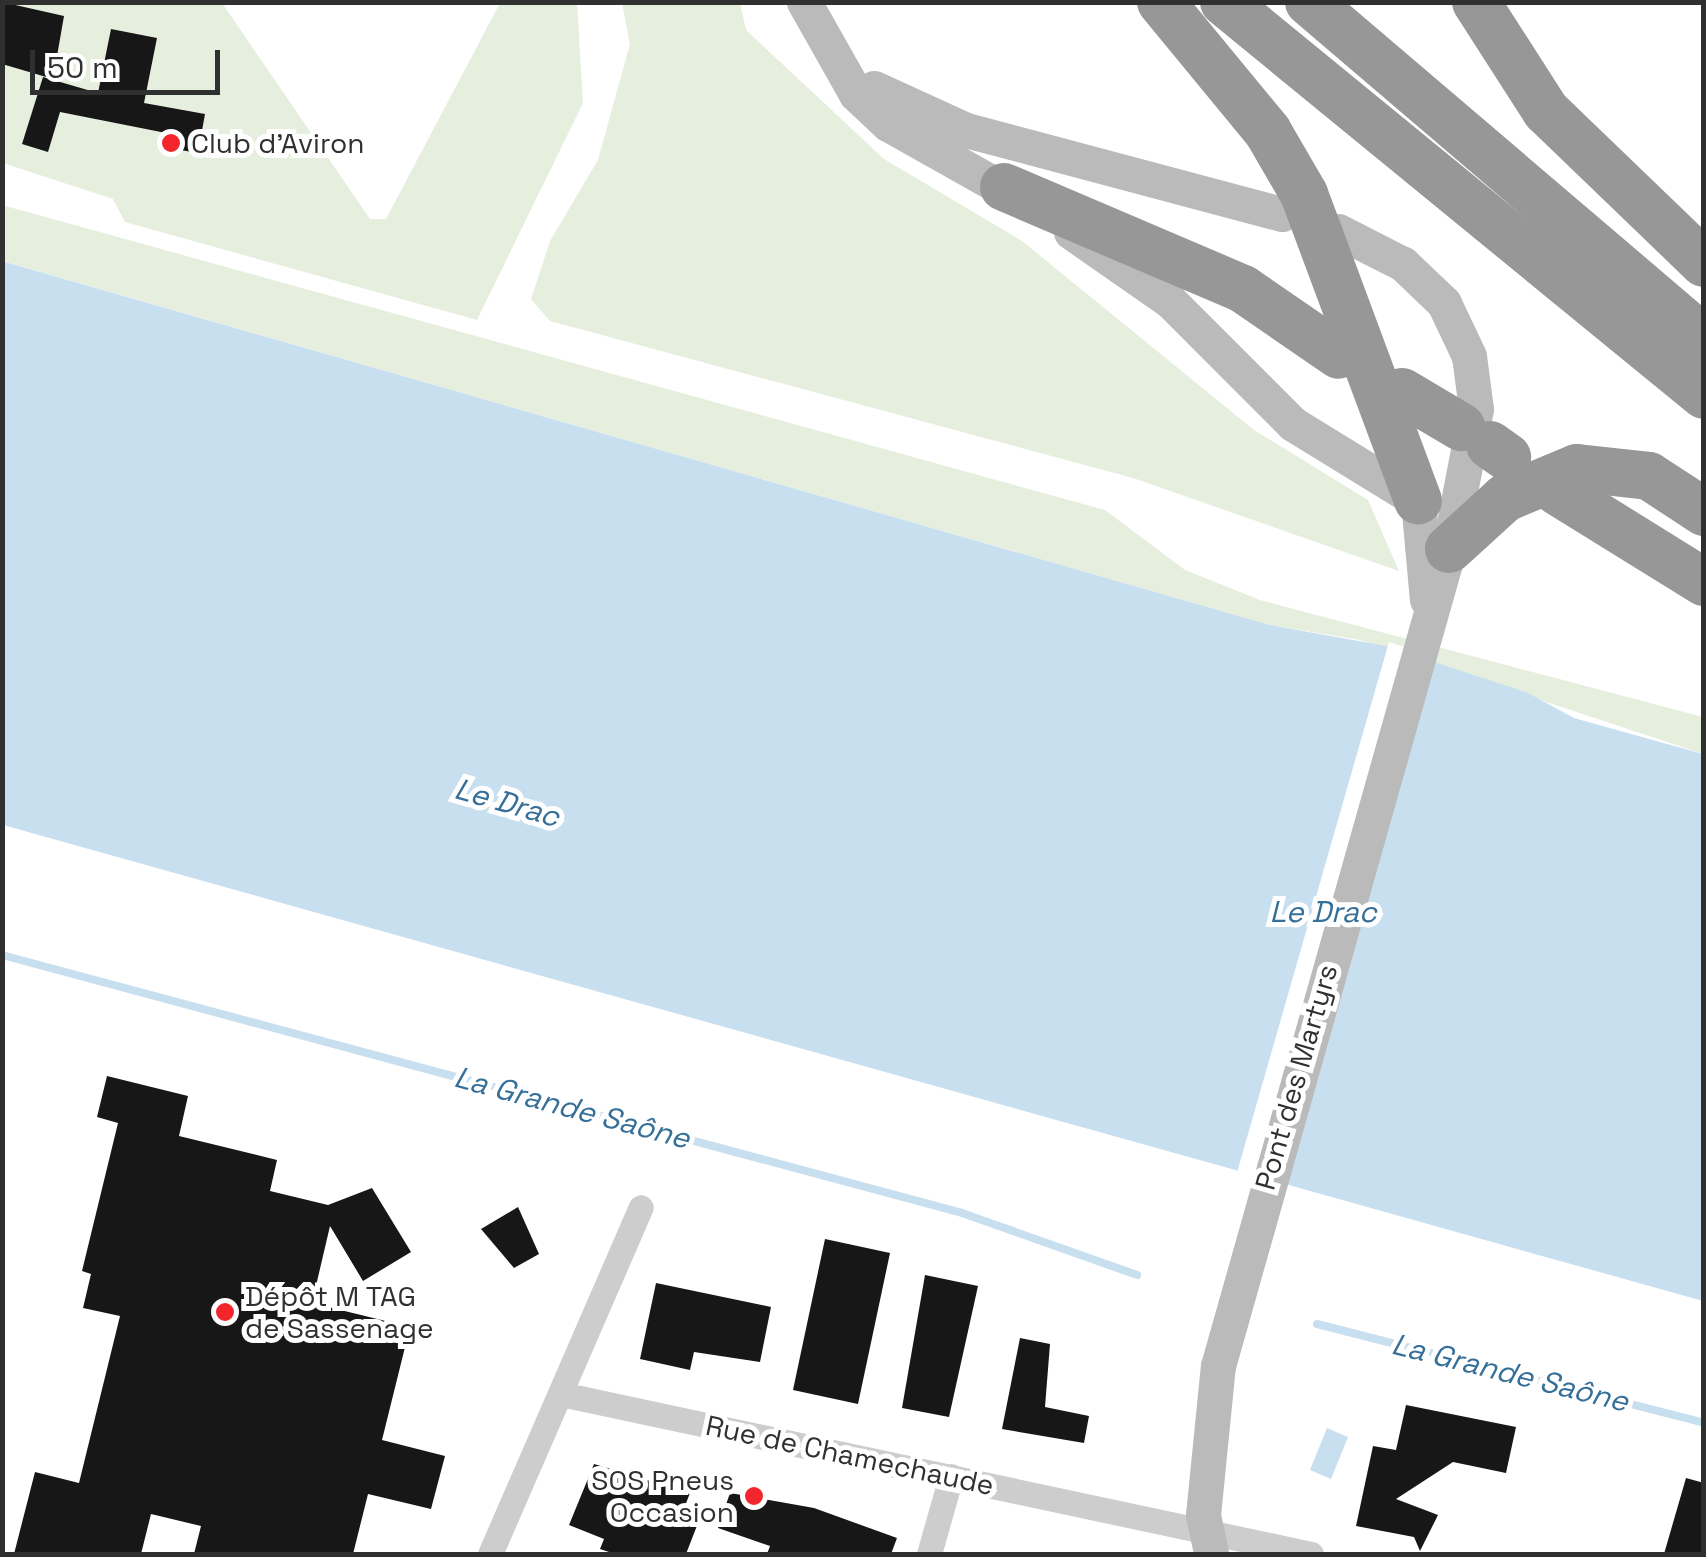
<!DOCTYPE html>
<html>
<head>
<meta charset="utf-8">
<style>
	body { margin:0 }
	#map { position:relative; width:1706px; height:1557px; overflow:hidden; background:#fff; font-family:"Space Grotesk",sans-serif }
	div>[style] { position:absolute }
	.green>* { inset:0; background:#e6eedd }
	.water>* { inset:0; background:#c8dfef }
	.pier>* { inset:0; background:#fff }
	.stream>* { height:8px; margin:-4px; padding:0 4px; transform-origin:4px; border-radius:4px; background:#c8dfef }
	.building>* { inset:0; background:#171717 }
	.minor>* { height:25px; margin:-12.5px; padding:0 12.5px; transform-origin:12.5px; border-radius:12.5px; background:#cdcdcd }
	.secondary>* { height:35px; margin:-17.5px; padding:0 17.5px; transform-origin:17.5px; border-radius:17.5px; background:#bababa }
	.motorway>* { height:48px; margin:-24px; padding:0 24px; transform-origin:24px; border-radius:24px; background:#979797 }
	.secondary-bridge>* { height:35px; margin:-17.5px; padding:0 17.5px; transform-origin:17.5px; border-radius:17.5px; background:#bababa }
	.dots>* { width:28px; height:28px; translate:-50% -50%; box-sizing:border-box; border:5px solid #fff; border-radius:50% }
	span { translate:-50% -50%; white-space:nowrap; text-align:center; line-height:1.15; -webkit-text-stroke:10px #fff; paint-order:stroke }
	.poi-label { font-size:28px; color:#303030 }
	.left { translate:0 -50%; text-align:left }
	.right { translate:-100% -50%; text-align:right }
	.street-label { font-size:28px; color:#303030 }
	.water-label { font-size:30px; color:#367099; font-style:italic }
	.frame { position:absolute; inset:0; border:5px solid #303030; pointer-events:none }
	.scale { position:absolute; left:30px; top:50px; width:190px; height:45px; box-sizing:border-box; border:5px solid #303030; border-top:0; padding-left:12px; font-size:30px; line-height:35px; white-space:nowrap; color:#303030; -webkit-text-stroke:8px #fff; paint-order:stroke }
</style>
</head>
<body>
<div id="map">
	<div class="green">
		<i style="clip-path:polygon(3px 3px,222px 3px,370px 219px,386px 219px,500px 3px,577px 3px,583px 103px,477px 320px,125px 222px,113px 199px,3px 163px)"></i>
		<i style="clip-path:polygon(622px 3px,740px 3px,746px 30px,884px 159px,1022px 241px,1254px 430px,1368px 500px,1399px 571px,1133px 478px,550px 321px,531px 299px,550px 241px,598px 160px,630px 44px)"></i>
		<i style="clip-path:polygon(2px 205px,1105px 510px,1185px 570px,1260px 600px,1703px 717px,1703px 754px,1360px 640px,1270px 625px,3px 261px)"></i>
	</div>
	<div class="water">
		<i style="clip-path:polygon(2px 261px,1270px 625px,1386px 646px,1528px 693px,1574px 718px,1703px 754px,1703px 1301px,3px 825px)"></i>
		<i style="clip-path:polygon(1327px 1428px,1348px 1437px,1331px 1479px,1310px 1470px)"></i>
	</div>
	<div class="pier">
		<i style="clip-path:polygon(1389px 642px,1433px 656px,1281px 1188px,1236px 1176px)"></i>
	</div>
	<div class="stream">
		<i style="left:2px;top:955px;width:994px;rotate:15.04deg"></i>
		<i style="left:962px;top:1213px;width:186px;rotate:19.5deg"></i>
		<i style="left:1317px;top:1324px;width:399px;rotate:14.3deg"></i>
	</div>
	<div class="building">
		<i style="clip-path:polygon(2px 2px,64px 16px,53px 79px,2px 64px)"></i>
		<i style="clip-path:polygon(111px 29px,157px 38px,144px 103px,205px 114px,198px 153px,163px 147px,166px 133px,60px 112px,48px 152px,22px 144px,43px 77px,98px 93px)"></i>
		<i style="clip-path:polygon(107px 1076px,188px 1096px,179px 1136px,277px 1160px,270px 1191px,328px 1205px,372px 1188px,411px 1252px,363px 1281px,330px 1226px,312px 1303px,410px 1327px,382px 1440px,445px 1456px,431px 1509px,368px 1494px,353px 1554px,194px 1554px,201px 1526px,151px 1514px,141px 1554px,14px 1554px,35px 1472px,79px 1483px,120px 1316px,83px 1308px,91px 1274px,82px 1271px,118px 1123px,97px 1117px)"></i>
		<i style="clip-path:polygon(518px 1207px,539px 1254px,514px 1268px,481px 1229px)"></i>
		<i style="clip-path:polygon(825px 1239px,890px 1253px,858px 1404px,793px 1390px)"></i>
		<i style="clip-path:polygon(925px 1275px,978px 1286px,949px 1417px,902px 1408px)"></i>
		<i style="clip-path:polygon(656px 1283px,771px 1307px,760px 1362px,694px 1352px,690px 1370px,640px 1359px)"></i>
		<i style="clip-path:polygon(1020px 1338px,1050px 1344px,1045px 1407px,1089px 1416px,1084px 1443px,1002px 1429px)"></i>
		<i style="clip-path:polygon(1406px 1405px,1516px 1427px,1506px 1473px,1453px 1462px,1396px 1499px,1438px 1515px,1420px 1551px,1414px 1537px,1356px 1526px,1373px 1446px,1396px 1450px)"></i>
		<i style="clip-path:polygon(594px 1464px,690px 1493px,683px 1511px,700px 1518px,686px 1554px,615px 1554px,600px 1549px,604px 1539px,569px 1525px)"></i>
		<i style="clip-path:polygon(1686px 1478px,1704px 1483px,1704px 1554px,1664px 1554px)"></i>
		<i style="clip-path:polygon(730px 1493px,814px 1508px,897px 1538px,891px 1554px,767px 1554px,770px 1546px,718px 1528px)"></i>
	</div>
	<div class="minor">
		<i style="left:561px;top:1394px;width:767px;rotate:12.04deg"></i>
		<i style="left:490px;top:1554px;width:378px;rotate:-66.5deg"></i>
		<i style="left:929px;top:1554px;width:81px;rotate:-74.2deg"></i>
	</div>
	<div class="secondary">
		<i style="left:804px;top:2px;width:106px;rotate:60.5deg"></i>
		<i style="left:856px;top:94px;width:44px;rotate:43.2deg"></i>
		<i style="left:888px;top:124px;width:155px;rotate:29.4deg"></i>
		<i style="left:874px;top:88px;width:101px;rotate:24.5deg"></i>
		<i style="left:966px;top:130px;width:327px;rotate:14.9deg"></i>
		<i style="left:1071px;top:232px;width:121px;rotate:34.9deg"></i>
		<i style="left:1170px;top:301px;width:174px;rotate:45deg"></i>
		<i style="left:1293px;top:424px;width:147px;rotate:31.6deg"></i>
		<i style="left:1418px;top:501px;width:99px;rotate:84.8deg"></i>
		<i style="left:1203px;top:1515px;width:150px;rotate:-84.3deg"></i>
		<i style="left:1218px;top:1366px;width:849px;rotate:-74.21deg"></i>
		<i style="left:1449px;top:549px;width:143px;rotate:-79.1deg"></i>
		<i style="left:1476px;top:409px;width:53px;rotate:-97.5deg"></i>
		<i style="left:1469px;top:356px;width:59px;rotate:-115.3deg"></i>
		<i style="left:1444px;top:303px;width:57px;rotate:-136.4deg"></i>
		<i style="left:1403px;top:264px;width:73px;rotate:-153.1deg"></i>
	</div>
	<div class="motorway">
		<i style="left:1161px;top:2px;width:168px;rotate:50.5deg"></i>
		<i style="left:1268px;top:132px;width:72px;rotate:59.9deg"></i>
		<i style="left:1304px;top:194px;width:327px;rotate:69.6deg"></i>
		<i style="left:1224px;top:2px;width:620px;rotate:39.31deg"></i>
		<i style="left:1309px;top:2px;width:519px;rotate:40.47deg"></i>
		<i style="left:1476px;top:2px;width:130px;rotate:57.3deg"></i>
		<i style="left:1546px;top:111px;width:219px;rotate:43.9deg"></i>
		<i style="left:1004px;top:187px;width:260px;rotate:23.1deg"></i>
		<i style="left:1243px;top:289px;width:116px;rotate:34.5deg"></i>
		<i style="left:1402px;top:392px;width:69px;rotate:30.7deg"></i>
		<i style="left:1490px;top:445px;width:21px;rotate:35deg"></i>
		<i style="left:1557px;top:491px;width:173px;rotate:31.8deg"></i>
		<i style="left:1449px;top:549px;width:76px;rotate:-42.3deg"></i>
		<i style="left:1505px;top:498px;width:78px;rotate:-22.6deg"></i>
		<i style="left:1577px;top:468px;width:72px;rotate:6.3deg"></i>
		<i style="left:1649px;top:476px;width:66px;rotate:33.2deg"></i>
	</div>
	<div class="secondary-bridge">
		<i style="left:1203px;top:1515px;width:40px;rotate:78deg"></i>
	</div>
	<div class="dots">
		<i style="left:171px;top:143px;background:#f3262e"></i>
		<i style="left:225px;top:1312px;background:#f3262e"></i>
		<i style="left:754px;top:1496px;background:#f3262e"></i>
	</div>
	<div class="poi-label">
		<span class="left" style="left:191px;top:143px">Club d'Aviron</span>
		<span class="left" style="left:245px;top:1312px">Dépôt M TAG<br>de Sassenage</span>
		<span class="right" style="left:734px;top:1496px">SOS Pneus<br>Occasion</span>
	</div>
	<div class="street-label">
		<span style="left:1296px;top:1077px;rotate:-74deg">Pont des Martyrs</span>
		<span style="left:850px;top:1455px;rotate:12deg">Rue de Chamechaude</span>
	</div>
	<div class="water-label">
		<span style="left:507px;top:803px;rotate:16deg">Le Drac</span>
		<span style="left:1323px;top:912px">Le Drac</span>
		<span style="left:572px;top:1108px;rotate:15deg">La Grande Saône</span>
		<span style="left:1510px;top:1373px;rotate:14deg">La Grande Saône</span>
	</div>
	<div class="frame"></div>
	<div class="scale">50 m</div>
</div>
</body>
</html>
